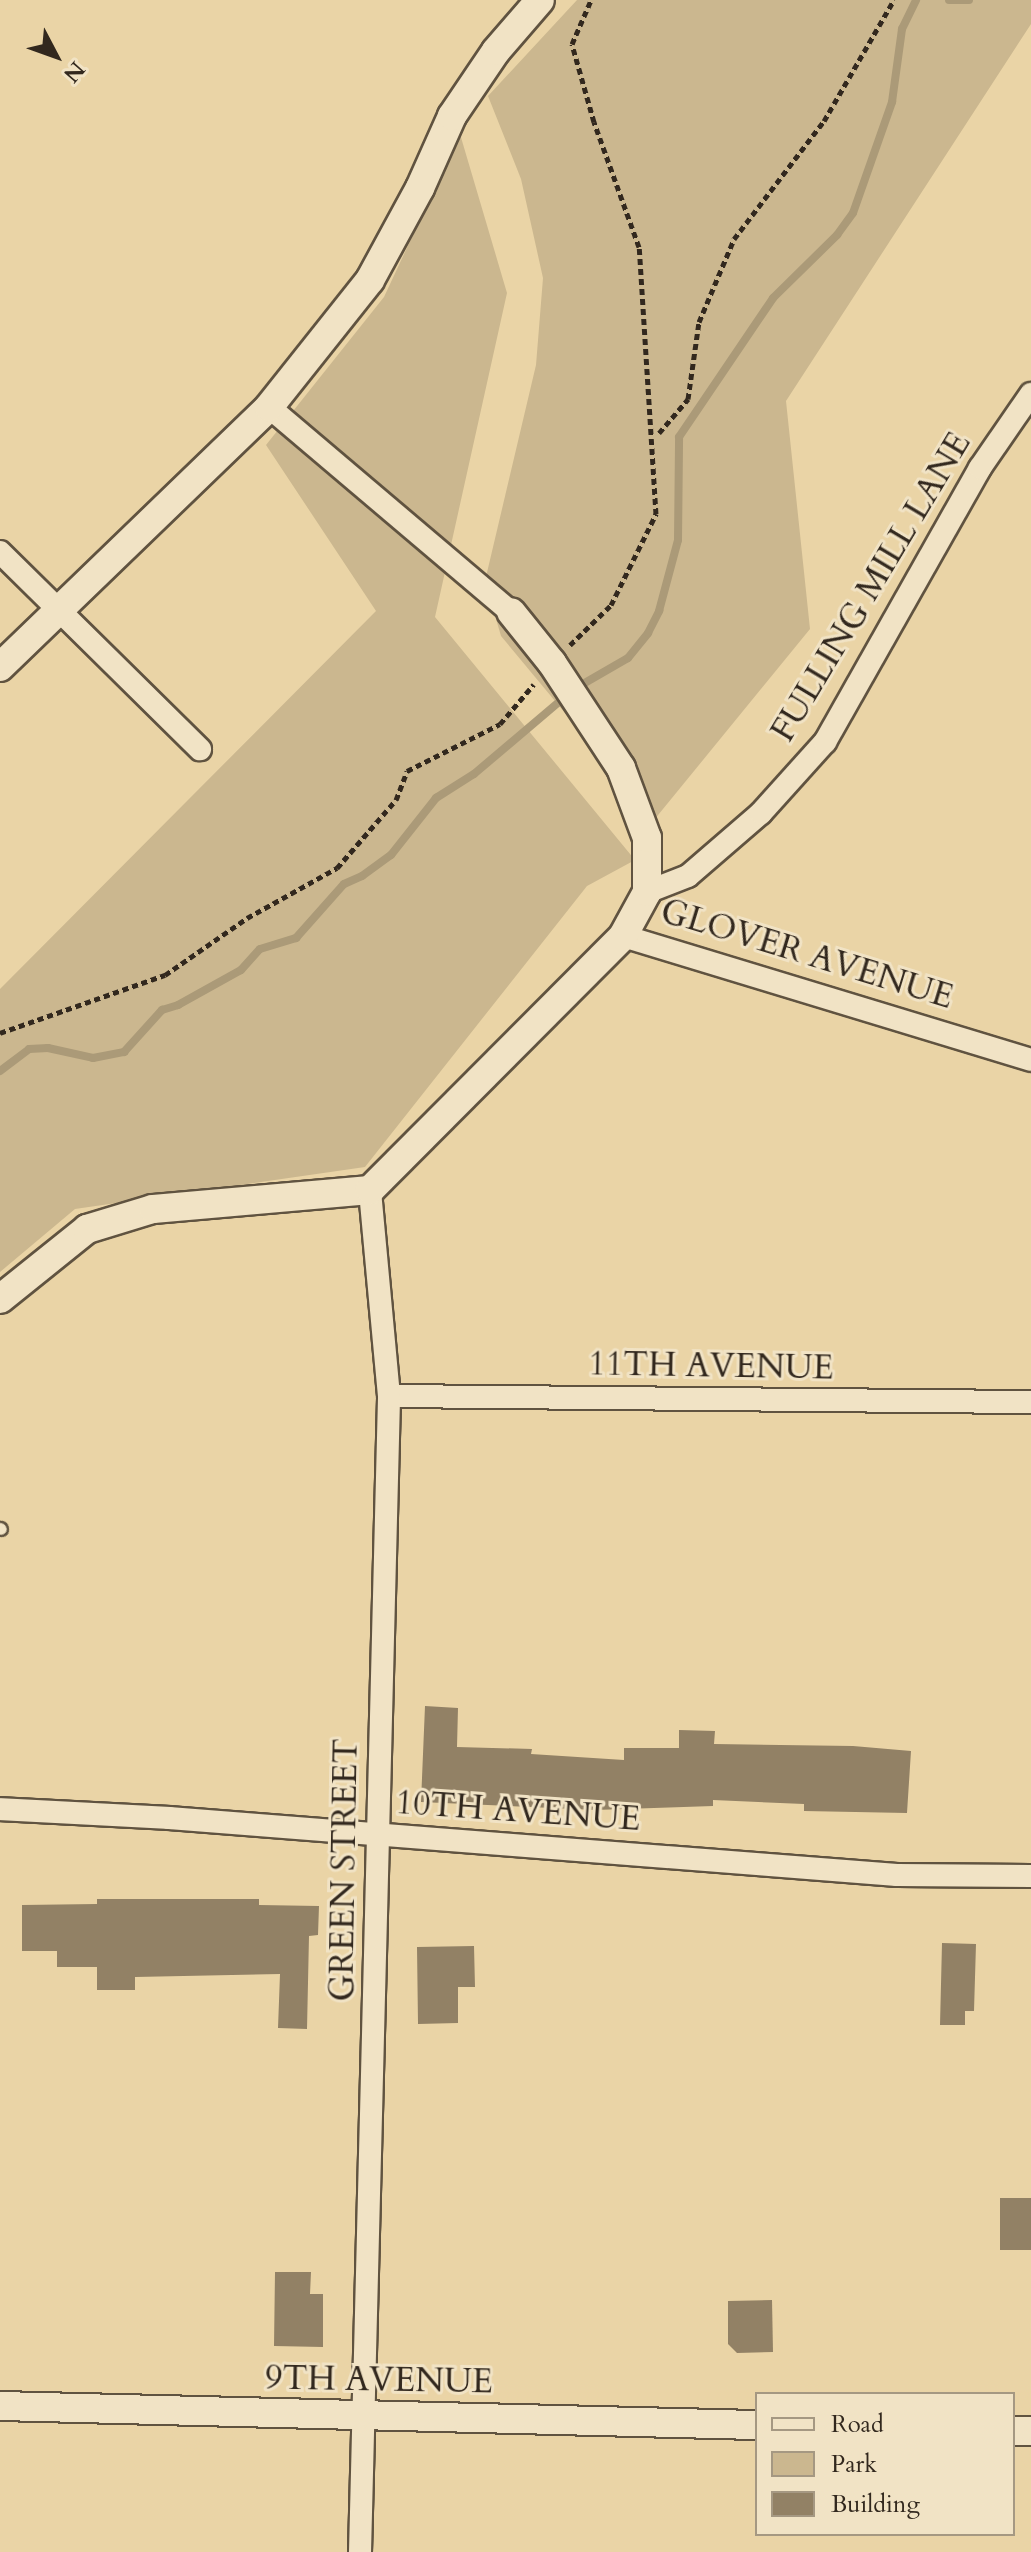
<!DOCTYPE html>
<html>
<head>
<meta charset="utf-8">
<style>
	body { margin:0 }
	#map { position:relative; width:1031px; height:2552px; overflow:hidden; background:#ead4a6; font-family:Cardo,serif }
	div>[style] { position:absolute }
	.green>* { inset:0; background:#cbb78f }
	.stream>* { height:8px; margin:-4px; padding:0 4px; transform-origin:4px; border-radius:4px; background:#ab9a78 }
	.building>* { inset:0; background:#928165 }
	.path>* { height:5px; margin-top:-2.5px; transform-origin:0; background:repeating-linear-gradient(90deg,#32281e 0 6px,transparent 0 10px) }
	.roads { filter:drop-shadow(2px 0 #605340) drop-shadow(-2px 0 #605340) drop-shadow(0 2px #605340) drop-shadow(0 -2px #605340) }
	.service>* { height:11px; margin:-5.5px; padding:0 5.5px; transform-origin:5.5px; border-radius:5.5px; background:#f1e3c5 }
	.minor>* { height:22px; margin:-11px; padding:0 11px; transform-origin:11px; border-radius:11px; background:#f1e3c5 }
	.tertiary>* { height:28px; margin:-14px; padding:0 14px; transform-origin:14px; border-radius:14px; background:#f1e3c5 }
	span { translate:-50% -50%; white-space:nowrap; text-align:center; line-height:1.15; -webkit-text-stroke:6px #f1e3c5; paint-order:stroke }
	.street-label { font-size:34px; color:#32281e }
	.legend { position:absolute; left:755px; top:2392px; width:260px; height:144px; box-sizing:border-box; background:#f1e3c5; border:2px solid #a59882; margin:0; padding:10px 14px; list-style:none; font-size:24px; color:#32281e }
	.legend li { display:flex; align-items:center; gap:16px; height:40px }
	.legend b { width:40px; border:2px solid #a59882 }
	.north { position:absolute; left:16px; top:16px; width:80px; height:80px; -webkit-text-stroke:6px #f1e3c5; paint-order:stroke; rotate:131deg; font-size:22px; font-weight:700; line-height:32px; text-align:center; color:#32281e }
	.north::after { content:''; display:block; margin:auto; width:28px; height:36px; background:#32281e; clip-path:polygon(50% 0,100% 100%,50% 72%,0 100%) }
</style>
</head>
<body>
<div id="map">
	<div class="green">
		<i style="clip-path:polygon(577px 0,1031px 0,1031px 24px,786px 401px,810px 629px,654px 820px,501px 636px,485px 581px,536px 365px,543px 278px,521px 179px,488px 96px)"></i>
		<i style="clip-path:polygon(460px 134px,507px 293px,435px 617px,635px 860px,587px 886px,365px 1167px,75px 1209px,0 1272px,0 989px,376px 611px,266px 445px,384px 297px)"></i>
	</div>
	<div class="stream">
		<i style="left:949px;top:0;width:20px"></i>
		<i style="left:576px;top:688px;width:60px;rotate:-30deg"></i>
		<i style="left:628px;top:658px;width:32px;rotate:-51deg"></i>
		<i style="left:648px;top:633px;width:25px;rotate:-63deg"></i>
		<i style="left:659px;top:611px;width:73px;rotate:-75deg"></i>
		<i style="left:678px;top:540px;width:103px;rotate:-89.4deg"></i>
		<i style="left:679px;top:437px;width:168px;rotate:-55.9deg"></i>
		<i style="left:773px;top:298px;width:90px;rotate:-44.5deg"></i>
		<i style="left:837px;top:235px;width:27px;rotate:-54deg"></i>
		<i style="left:853px;top:213px;width:118px;rotate:-70.6deg"></i>
		<i style="left:892px;top:102px;width:74px;rotate:-82.2deg"></i>
		<i style="left:902px;top:29px;width:32px;rotate:-64deg"></i>
		<i style="left:0;top:1071px;width:36px;rotate:-37deg"></i>
		<i style="left:29px;top:1049px;width:19px;rotate:-3deg"></i>
		<i style="left:48px;top:1048px;width:46px;rotate:12.5deg"></i>
		<i style="left:93px;top:1058px;width:32px;rotate:-11deg"></i>
		<i style="left:124px;top:1052px;width:57px;rotate:-47.9deg"></i>
		<i style="left:162px;top:1010px;width:17px;rotate:-17deg"></i>
		<i style="left:178px;top:1005px;width:72px;rotate:-29.1deg"></i>
		<i style="left:241px;top:970px;width:28px;rotate:-48deg"></i>
		<i style="left:260px;top:949px;width:38px;rotate:-17deg"></i>
		<i style="left:296px;top:938px;width:72px;rotate:-48.4deg"></i>
		<i style="left:344px;top:884px;width:20px;rotate:-24deg"></i>
		<i style="left:362px;top:876px;width:36px;rotate:-36deg"></i>
		<i style="left:391px;top:855px;width:73px;rotate:-51.7deg"></i>
		<i style="left:436px;top:798px;width:45px;rotate:-32.3deg"></i>
		<i style="left:474px;top:774px;width:121px;rotate:-40.3deg"></i>
	</div>
	<div class="building">
		<i style="clip-path:polygon(425px 1706px,458px 1708px,457px 1747px,532px 1749px,531px 1754px,624px 1760px,624px 1748px,679px 1748px,679px 1730px,715px 1731px,714px 1744px,853px 1746px,911px 1751px,907px 1813px,804px 1811px,804px 1804px,713px 1800px,713px 1806px,595px 1810px,421px 1802px)"></i>
		<i style="clip-path:polygon(97px 1899px,259px 1899px,259px 1905px,319px 1906px,318px 1935px,309px 1936px,307px 2029px,278px 2028px,280px 1974px,135px 1977px,135px 1990px,97px 1990px,97px 1967px,57px 1967px,57px 1951px,22px 1951px,22px 1905px,97px 1904px)"></i>
		<i style="clip-path:polygon(942px 1943px,976px 1944px,974px 2011px,965px 2011px,965px 2025px,940px 2025px)"></i>
		<i style="clip-path:polygon(474px 1946px,475px 1987px,458px 1987px,458px 2023px,418px 2024px,417px 1947px)"></i>
		<i style="clip-path:polygon(1000px 2198px,1031px 2198px,1031px 2250px,1000px 2250px)"></i>
		<i style="clip-path:polygon(275px 2272px,311px 2272px,310px 2294px,323px 2294px,323px 2347px,274px 2346px)"></i>
		<i style="clip-path:polygon(772px 2300px,773px 2352px,737px 2353px,728px 2344px,728px 2301px)"></i>
	</div>
	<div class="path">
		<i style="left:659px;top:433px;width:45px;rotate:-49.5deg"></i>
		<i style="left:688px;top:399px;width:78px;rotate:-81.9deg"></i>
		<i style="left:699px;top:322px;width:90px;rotate:-67.1deg"></i>
		<i style="left:734px;top:239px;width:148px;rotate:-52.7deg"></i>
		<i style="left:824px;top:121px;width:140px;rotate:-60deg"></i>
		<i style="left:570px;top:645px;width:57px;rotate:-44.3deg"></i>
		<i style="left:611px;top:605px;width:102px;rotate:-63.7deg"></i>
		<i style="left:656px;top:514px;width:268px;rotate:-93.6deg"></i>
		<i style="left:639px;top:247px;width:133px;rotate:-109.8deg"></i>
		<i style="left:594px;top:122px;width:81px;rotate:-105.8deg"></i>
		<i style="left:572px;top:44px;width:48px;rotate:-66.6deg"></i>
		<i style="left:0;top:1033px;width:175px;rotate:-19.4deg"></i>
		<i style="left:165px;top:975px;width:100px;rotate:-34.8deg"></i>
		<i style="left:247px;top:918px;width:103px;rotate:-29.1deg"></i>
		<i style="left:337px;top:868px;width:90px;rotate:-49.1deg"></i>
		<i style="left:396px;top:800px;width:31px;rotate:-69deg"></i>
		<i style="left:407px;top:771px;width:104px;rotate:-26.8deg"></i>
		<i style="left:500px;top:724px;width:52px;rotate:-49.6deg"></i>
	</div>
	<div class="roads">
		<div class="service">
			<i style="left:0;top:1528px;width:1px;rotate:45deg"></i>
		</div>
		<div class="minor">
			<i style="left:269px;top:407px;width:317px;rotate:40.3deg"></i>
			<i style="left:0;top:552px;width:281px;rotate:44.6deg"></i>
			<i style="left:647px;top:892px;width:44px;rotate:-21.3deg"></i>
			<i style="left:688px;top:876px;width:96px;rotate:-40.8deg"></i>
			<i style="left:761px;top:813px;width:96px;rotate:-48deg"></i>
			<i style="left:825px;top:742px;width:315px;rotate:-60.5deg"></i>
			<i style="left:980px;top:468px;width:90px;rotate:-55.4deg"></i>
			<i style="left:623px;top:936px;width:426px;rotate:16.9deg"></i>
			<i style="left:389px;top:1396px;width:642px;rotate:0.54deg"></i>
			<i style="left:0;top:1809px;width:169px;rotate:3deg"></i>
			<i style="left:169px;top:1818px;width:730px;rotate:4.48deg"></i>
			<i style="left:897px;top:1875px;width:134px;rotate:0.4deg"></i>
			<i style="left:360px;top:2552px;width:1156px;rotate:-88.56deg"></i>
			<i style="left:389px;top:1396px;width:207px;rotate:-95.3deg"></i>
		</div>
		<div class="tertiary">
			<i style="left:0;top:667px;width:374px;rotate:-44deg"></i>
			<i style="left:269px;top:407px;width:162px;rotate:-51.5deg"></i>
			<i style="left:370px;top:280px;width:105px;rotate:-61.5deg"></i>
			<i style="left:420px;top:188px;width:79px;rotate:-66deg"></i>
			<i style="left:452px;top:116px;width:78px;rotate:-55.9deg"></i>
			<i style="left:496px;top:51px;width:67px;rotate:-49.2deg"></i>
			<i style="left:0;top:1299px;width:112px;rotate:-38.8deg"></i>
			<i style="left:87px;top:1229px;width:69px;rotate:-16.9deg"></i>
			<i style="left:153px;top:1209px;width:218px;rotate:-5deg"></i>
			<i style="left:370px;top:1190px;width:359px;rotate:-45.1deg"></i>
			<i style="left:623px;top:936px;width:50px;rotate:-61.4deg"></i>
			<i style="left:647px;top:892px;width:54px;rotate:-90deg"></i>
			<i style="left:647px;top:838px;width:75px;rotate:-110.4deg"></i>
			<i style="left:621px;top:768px;width:126px;rotate:-123.3deg"></i>
			<i style="left:552px;top:663px;width:65px;rotate:-128.8deg"></i>
			<i style="left:0;top:2406px;width:757px;rotate:1.44deg"></i>
			<i style="left:1013px;top:2431px;width:18px"></i>
		</div>
	</div>
	<div class="street-label">
		<span style="left:871px;top:587px;rotate:-59deg">FULLING MILL LANE</span>
		<span style="left:807px;top:954px;rotate:17deg">GLOVER AVENUE</span>
		<span style="left:711px;top:1366px;rotate:1deg">11TH AVENUE</span>
		<span style="left:518px;top:1811px;rotate:4deg">10TH AVENUE</span>
		<span style="left:344px;top:1870px;rotate:-89deg">GREEN STREET</span>
		<span style="left:379px;top:2380px;rotate:1deg">9TH AVENUE</span>
	</div>
	<ul class="legend">
	<li><b style="height:10px;background:#f1e3c5"></b>Road</li>
	<li><b style="height:22px;background:#cbb78f"></b>Park</li>
	<li><b style="height:22px;background:#928165"></b>Building</li>
	</ul>
	<div class="north">N</div>
</div>
</body>
</html>
